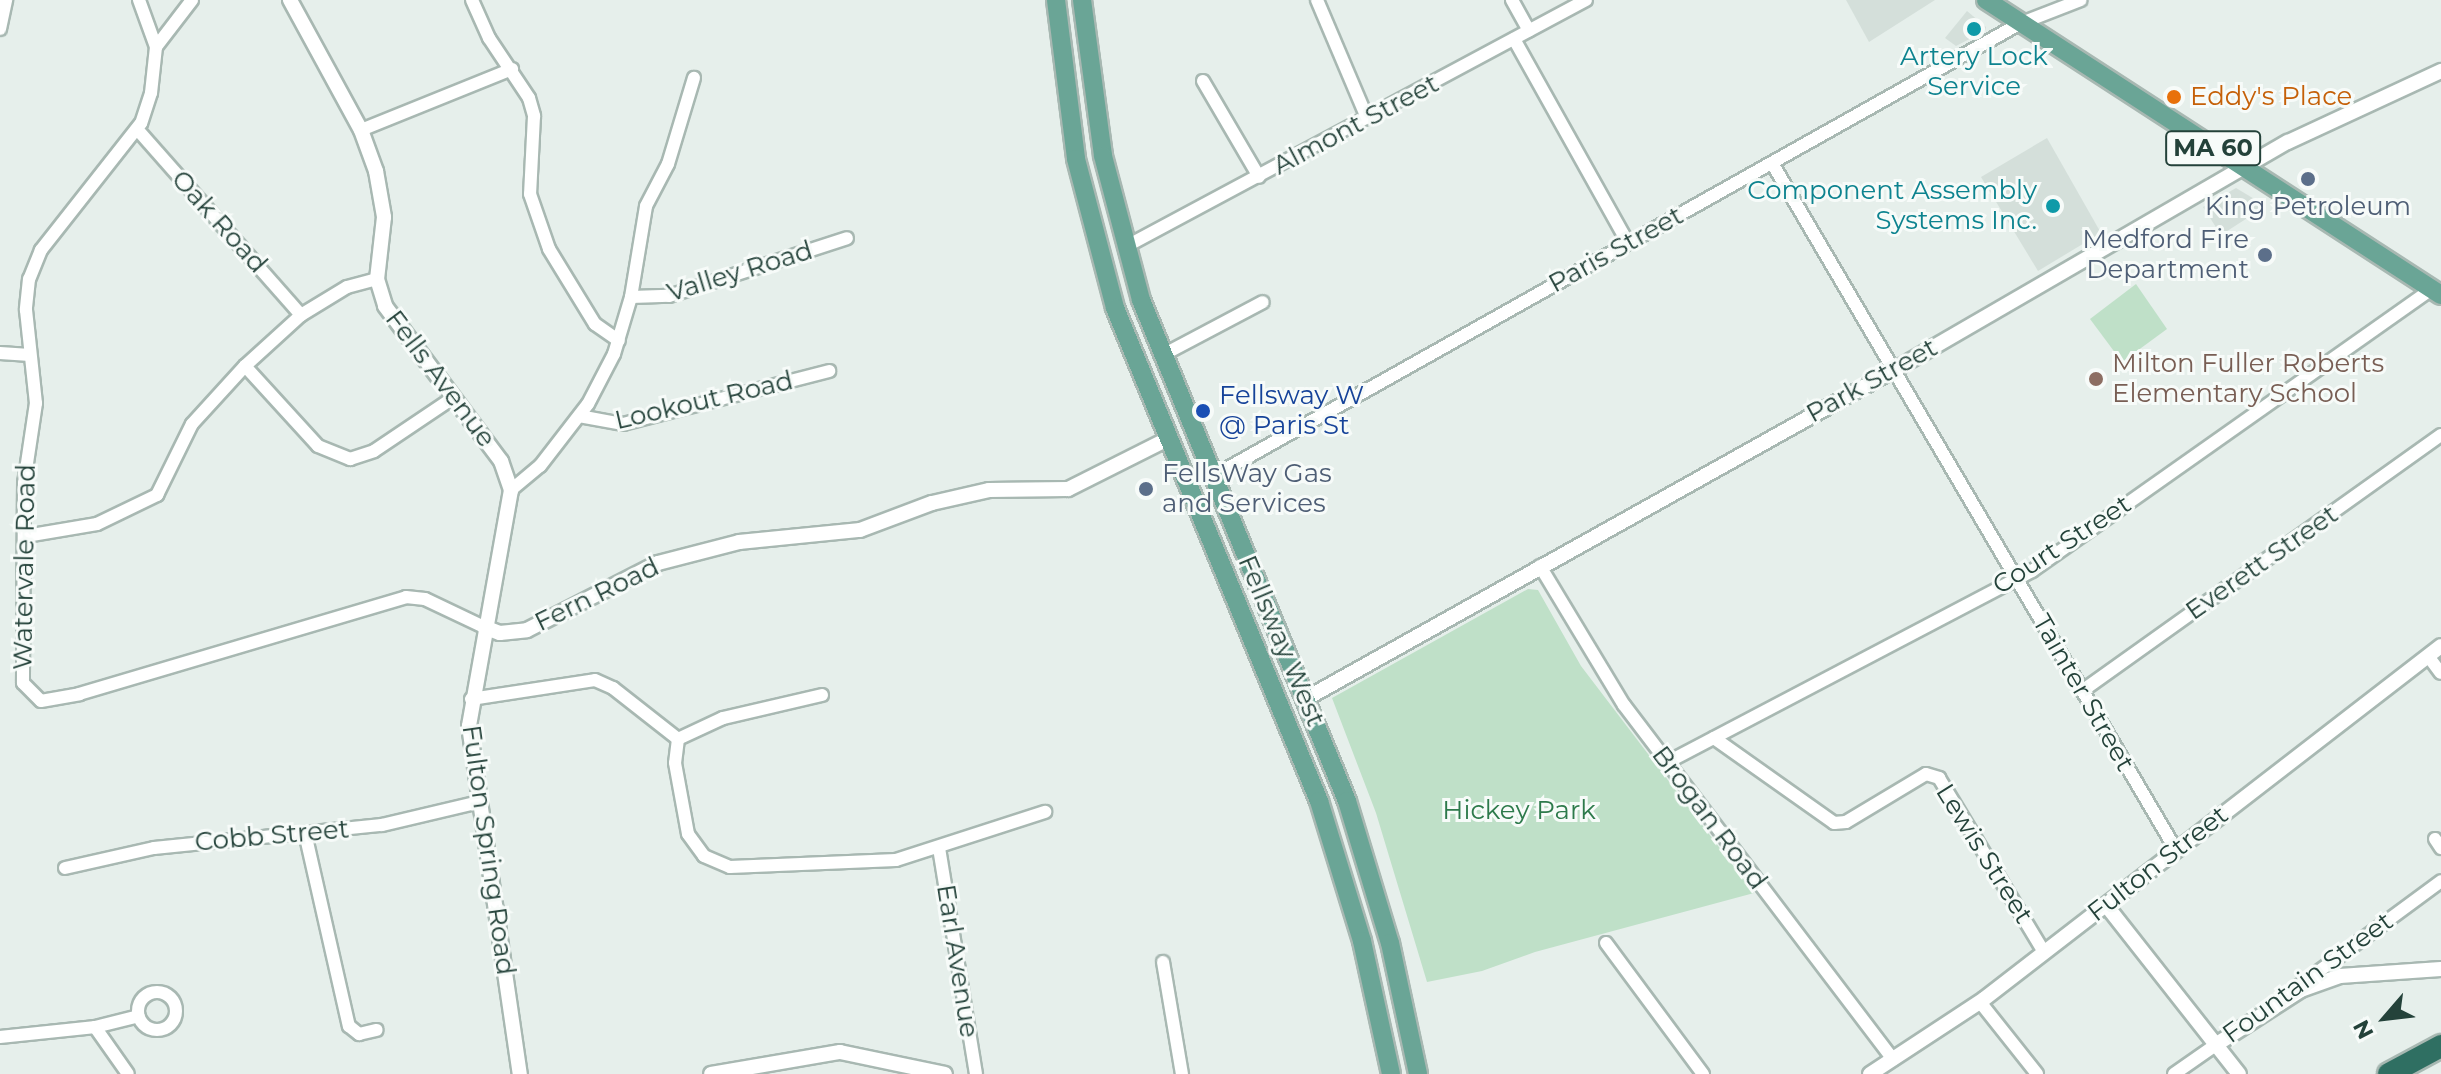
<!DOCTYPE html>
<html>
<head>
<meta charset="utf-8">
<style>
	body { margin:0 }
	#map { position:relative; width:2441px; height:1074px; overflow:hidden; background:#e6efeb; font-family:Montserrat,sans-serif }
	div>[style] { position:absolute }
	.built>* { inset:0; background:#d4dfda }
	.green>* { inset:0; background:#bfe0c8 }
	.roads { filter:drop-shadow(2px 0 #a8b8b2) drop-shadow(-2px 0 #a8b8b2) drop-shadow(0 2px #a8b8b2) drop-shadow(0 -2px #a8b8b2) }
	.minor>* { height:12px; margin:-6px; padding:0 6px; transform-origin:6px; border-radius:6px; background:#fff }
	.minor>.ring { margin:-6px; padding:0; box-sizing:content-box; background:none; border:12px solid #fff; border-radius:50% }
	.tertiary>* { height:14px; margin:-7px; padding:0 7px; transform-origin:7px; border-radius:7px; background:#fff }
	.primary>* { height:18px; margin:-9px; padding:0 9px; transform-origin:9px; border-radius:9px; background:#6aa596 }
	.motorway>* { height:22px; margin:-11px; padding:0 11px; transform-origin:11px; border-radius:11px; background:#2f6f62 }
	.dots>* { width:22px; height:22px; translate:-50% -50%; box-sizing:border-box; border:4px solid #f7fbf9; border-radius:50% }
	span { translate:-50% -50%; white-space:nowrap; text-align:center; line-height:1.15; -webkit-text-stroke:6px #f7fbf9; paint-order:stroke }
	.shield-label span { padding:2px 6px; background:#f7fbf9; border:2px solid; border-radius:6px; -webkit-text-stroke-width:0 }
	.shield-label { font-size:24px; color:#24423a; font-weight:700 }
	.culture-label { font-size:26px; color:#0d838f }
	.right { translate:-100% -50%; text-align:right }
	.food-label { font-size:26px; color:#c56008 }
	.left { translate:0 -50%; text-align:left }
	.street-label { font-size:26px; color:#24423a }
	.service-label { font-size:26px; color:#4e5e75 }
	.education-label { font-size:26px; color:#785e54 }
	.transit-label { font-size:26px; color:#164399 }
	.park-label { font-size:26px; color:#2d7a4b }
	.north { position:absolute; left:2345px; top:978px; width:80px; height:80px; -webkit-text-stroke:6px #f7fbf9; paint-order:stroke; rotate:242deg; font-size:22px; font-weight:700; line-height:32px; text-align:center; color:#24423a }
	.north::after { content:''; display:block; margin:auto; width:28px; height:36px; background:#24423a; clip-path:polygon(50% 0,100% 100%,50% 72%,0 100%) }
</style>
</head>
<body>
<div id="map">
	<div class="built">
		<i style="clip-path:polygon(1846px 0,1935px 0,1869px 42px)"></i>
		<i style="clip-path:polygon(1967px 11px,1986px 27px,1985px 31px,1956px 46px,1945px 38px)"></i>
		<i style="clip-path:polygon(2047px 138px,2101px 233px,2038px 271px,1981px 177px)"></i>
		<i style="clip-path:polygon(2236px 188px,2266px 206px,2221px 235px,2203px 207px)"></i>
	</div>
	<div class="green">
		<i style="clip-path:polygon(2136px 284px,2167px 329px,2122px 362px,2090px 319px)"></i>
		<i style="clip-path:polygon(1528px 589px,1538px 590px,1581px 666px,1754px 893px,1535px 952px,1482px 971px,1427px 982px,1376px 813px,1332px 698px)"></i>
	</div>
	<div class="roads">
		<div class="minor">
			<i style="left:139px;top:0;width:50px;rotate:70.1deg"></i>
			<i style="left:192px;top:0;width:59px;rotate:127.5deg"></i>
			<i style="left:156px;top:47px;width:46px;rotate:96.2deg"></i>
			<i style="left:151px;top:93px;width:32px;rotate:108deg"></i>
			<i style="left:141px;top:123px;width:162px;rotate:128.2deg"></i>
			<i style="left:41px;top:250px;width:31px;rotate:112deg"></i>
			<i style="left:29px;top:279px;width:31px;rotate:96deg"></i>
			<i style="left:26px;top:310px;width:94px;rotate:83.9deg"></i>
			<i style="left:36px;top:403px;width:81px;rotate:98.5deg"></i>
			<i style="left:24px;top:483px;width:200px;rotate:90.3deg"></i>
			<i style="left:23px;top:683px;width:25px;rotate:45deg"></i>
			<i style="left:41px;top:701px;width:39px;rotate:-10deg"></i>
			<i style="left:79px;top:694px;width:341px;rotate:-16.5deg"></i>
			<i style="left:406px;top:597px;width:19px;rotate:6deg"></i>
			<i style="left:425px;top:599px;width:65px;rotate:25.4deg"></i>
			<i style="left:472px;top:0;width:42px;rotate:65.9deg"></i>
			<i style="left:489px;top:38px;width:72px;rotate:56.3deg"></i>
			<i style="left:529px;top:98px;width:19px;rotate:74deg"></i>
			<i style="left:534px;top:116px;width:78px;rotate:92.9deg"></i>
			<i style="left:530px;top:194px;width:58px;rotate:70.9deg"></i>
			<i style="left:549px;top:249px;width:88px;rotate:58.5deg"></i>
			<i style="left:595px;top:324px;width:29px;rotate:35deg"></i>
			<i style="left:1317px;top:0;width:128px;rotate:67deg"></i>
			<i style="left:1512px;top:0;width:35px;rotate:61deg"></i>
			<i style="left:0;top:29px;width:30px;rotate:-78deg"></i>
			<i style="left:1514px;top:39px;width:234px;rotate:60.8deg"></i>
			<i style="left:1203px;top:81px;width:111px;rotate:59.7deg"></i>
			<i style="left:137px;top:129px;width:248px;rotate:48.6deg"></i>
			<i style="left:361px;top:130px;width:163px;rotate:-22deg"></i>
			<i style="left:1772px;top:163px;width:797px;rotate:59.54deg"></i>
			<i style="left:1125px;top:247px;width:523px;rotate:-28.18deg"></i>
			<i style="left:631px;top:297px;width:38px;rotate:-2deg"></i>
			<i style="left:669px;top:296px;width:187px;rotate:-18deg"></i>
			<i style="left:0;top:353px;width:30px;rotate:4deg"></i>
			<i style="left:1161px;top:356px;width:115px;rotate:-27.9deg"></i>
			<i style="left:245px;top:366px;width:108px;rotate:47.6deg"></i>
			<i style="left:318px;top:446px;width:35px;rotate:22deg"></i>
			<i style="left:350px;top:459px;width:25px;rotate:-18deg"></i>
			<i style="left:374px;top:451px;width:95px;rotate:-33.9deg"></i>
			<i style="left:579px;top:416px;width:45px;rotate:10.3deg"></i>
			<i style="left:623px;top:424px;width:213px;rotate:-14.4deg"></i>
			<i style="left:1212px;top:477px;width:925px;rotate:-29.31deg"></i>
			<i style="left:2019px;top:24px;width:66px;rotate:-21.2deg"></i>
			<i style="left:511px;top:490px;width:38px;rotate:-40deg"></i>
			<i style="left:540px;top:466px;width:78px;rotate:-52.3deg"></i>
			<i style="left:588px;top:404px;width:56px;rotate:-62.5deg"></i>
			<i style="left:614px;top:354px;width:59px;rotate:-73.4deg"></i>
			<i style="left:631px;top:297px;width:92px;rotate:-80.6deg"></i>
			<i style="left:646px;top:206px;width:47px;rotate:-62.4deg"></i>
			<i style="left:668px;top:164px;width:90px;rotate:-73.2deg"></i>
			<i style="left:26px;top:536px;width:72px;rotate:-9.6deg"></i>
			<i style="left:97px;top:524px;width:67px;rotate:-25.8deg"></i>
			<i style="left:157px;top:495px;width:79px;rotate:-63.8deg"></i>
			<i style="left:192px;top:424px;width:79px;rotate:-47.6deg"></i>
			<i style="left:245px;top:366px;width:76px;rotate:-42.3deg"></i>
			<i style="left:301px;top:315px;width:54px;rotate:-31.3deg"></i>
			<i style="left:347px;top:287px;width:31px;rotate:-15deg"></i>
			<i style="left:1540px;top:566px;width:162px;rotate:58.9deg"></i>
			<i style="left:1624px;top:705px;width:445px;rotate:52.8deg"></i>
			<i style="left:2428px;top:656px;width:21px;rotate:53deg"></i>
			<i style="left:2082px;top:691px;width:441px;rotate:-35.5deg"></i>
			<i style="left:822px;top:695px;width:102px;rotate:166.9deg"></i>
			<i style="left:723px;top:718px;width:50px;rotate:155deg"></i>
			<i style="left:678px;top:739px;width:24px;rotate:97deg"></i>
			<i style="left:675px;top:763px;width:72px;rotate:79.6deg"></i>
			<i style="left:688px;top:834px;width:27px;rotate:54deg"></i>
			<i style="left:704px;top:856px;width:28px;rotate:23deg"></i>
			<i style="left:730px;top:867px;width:166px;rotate:-2.4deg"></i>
			<i style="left:896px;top:860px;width:157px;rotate:-17.9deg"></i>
			<i style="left:471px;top:699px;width:125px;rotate:-8.7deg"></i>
			<i style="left:595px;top:680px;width:20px;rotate:24deg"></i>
			<i style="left:613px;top:688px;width:83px;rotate:38.1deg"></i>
			<i style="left:1714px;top:738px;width:147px;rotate:35.3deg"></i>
			<i style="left:1834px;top:823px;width:12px;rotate:-5deg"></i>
			<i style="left:1846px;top:822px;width:93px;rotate:-31deg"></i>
			<i style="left:1926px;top:774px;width:14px;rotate:17deg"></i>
			<i style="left:1939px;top:778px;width:203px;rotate:58.9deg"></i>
			<i style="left:1668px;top:762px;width:411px;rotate:-27.7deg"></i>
			<i style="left:2032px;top:571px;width:489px;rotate:-35.2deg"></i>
			<i style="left:305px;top:833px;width:198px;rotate:77.2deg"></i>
			<i style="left:349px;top:1026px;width:13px;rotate:39deg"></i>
			<i style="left:359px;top:1034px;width:18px;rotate:-13deg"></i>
			<i style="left:2435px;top:839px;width:11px;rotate:56deg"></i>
			<i style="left:939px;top:848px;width:229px;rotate:80.7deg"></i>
			<i style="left:65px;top:868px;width:91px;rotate:-12.7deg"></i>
			<i style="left:154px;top:848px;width:229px;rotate:-5.8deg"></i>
			<i style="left:382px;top:825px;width:100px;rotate:-13.3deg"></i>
			<i style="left:1606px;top:943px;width:163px;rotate:53.5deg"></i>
			<i style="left:1163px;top:962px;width:114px;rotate:80.4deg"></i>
			<i style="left:2292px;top:991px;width:185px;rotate:-36.4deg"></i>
			<i class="ring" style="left:138px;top:992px;width:26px;height:26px"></i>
			<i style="left:1980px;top:1002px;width:92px;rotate:51.6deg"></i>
			<i style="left:95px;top:1027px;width:57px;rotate:54.9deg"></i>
			<i style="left:0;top:1037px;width:96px;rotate:-6deg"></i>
			<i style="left:95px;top:1027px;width:45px;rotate:-14deg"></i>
			<i style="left:2174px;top:1074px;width:52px;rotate:-34.9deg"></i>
		</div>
		<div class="tertiary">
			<i style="left:290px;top:0;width:148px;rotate:61.4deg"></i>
			<i style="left:361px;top:130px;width:44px;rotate:69.9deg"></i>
			<i style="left:376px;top:171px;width:47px;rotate:80.1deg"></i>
			<i style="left:384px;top:217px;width:62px;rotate:96.4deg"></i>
			<i style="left:377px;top:279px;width:28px;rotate:73deg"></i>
			<i style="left:385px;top:306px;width:194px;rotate:53.2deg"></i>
			<i style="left:501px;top:461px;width:31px;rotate:71deg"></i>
			<i style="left:511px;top:490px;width:240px;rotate:100.1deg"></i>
			<i style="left:469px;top:726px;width:352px;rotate:81.7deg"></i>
			<i style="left:484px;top:627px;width:17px;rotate:21deg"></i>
			<i style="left:500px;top:633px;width:27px;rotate:-6deg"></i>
			<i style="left:527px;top:630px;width:147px;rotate:-27.1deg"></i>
			<i style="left:658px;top:563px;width:84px;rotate:-14.5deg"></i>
			<i style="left:739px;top:542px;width:122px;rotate:-5.7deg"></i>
			<i style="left:860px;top:530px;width:77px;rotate:-20.6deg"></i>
			<i style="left:932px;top:503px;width:58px;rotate:-12.8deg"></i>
			<i style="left:989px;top:490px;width:79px;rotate:-0.7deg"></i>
			<i style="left:1068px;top:489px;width:110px;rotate:-26.6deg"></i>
			<i style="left:1307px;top:698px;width:672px;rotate:-29.2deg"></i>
			<i style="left:1894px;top:370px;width:455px;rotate:-30.1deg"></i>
			<i style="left:2288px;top:142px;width:169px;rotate:-24.9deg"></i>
			<i style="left:2106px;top:905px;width:215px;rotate:51.8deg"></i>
			<i style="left:2217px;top:1044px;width:100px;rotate:-32.7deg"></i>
			<i style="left:2301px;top:990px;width:41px;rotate:-19.7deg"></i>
			<i style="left:2340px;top:976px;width:101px;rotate:-4deg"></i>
			<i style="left:711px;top:1074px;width:131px;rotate:-9.7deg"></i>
			<i style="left:840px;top:1052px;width:107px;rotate:11.8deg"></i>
			<i style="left:1870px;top:1074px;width:136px;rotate:-33.3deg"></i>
			<i style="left:1984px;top:999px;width:577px;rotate:-37.68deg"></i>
		</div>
		<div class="primary">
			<i style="left:1056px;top:0;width:160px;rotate:82.8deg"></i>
			<i style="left:1076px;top:159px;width:154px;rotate:75.3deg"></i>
			<i style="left:1115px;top:308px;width:534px;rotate:67.52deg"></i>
			<i style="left:1319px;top:801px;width:146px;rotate:72.9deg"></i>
			<i style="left:1362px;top:941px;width:136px;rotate:77.7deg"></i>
			<i style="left:1082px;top:0;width:157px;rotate:82.3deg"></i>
			<i style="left:1103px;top:156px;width:149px;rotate:75.2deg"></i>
			<i style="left:1141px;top:300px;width:542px;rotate:67.65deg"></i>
			<i style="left:1347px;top:801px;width:148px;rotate:73.2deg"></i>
			<i style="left:1390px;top:943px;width:134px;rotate:77.9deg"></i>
			<i style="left:1986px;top:0;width:542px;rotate:32.96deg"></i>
		</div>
		<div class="motorway">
			<i style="left:2389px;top:1074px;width:59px;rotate:-28.3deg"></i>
		</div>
	</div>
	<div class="dots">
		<i style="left:1974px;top:29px;background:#0f9aa8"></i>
		<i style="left:2174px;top:97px;background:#e8710a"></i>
		<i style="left:2308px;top:179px;background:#5c6f8a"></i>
		<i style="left:2053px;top:206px;background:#0f9aa8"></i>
		<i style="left:2265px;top:255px;background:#5c6f8a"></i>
		<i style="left:2096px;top:379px;background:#8d6e63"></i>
		<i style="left:1203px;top:411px;background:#1a4fb4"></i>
		<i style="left:1146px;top:489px;background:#5c6f8a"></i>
	</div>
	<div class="shield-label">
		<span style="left:2213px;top:148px">MA 60</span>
	</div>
	<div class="culture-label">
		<span style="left:1974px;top:72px">Artery Lock<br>Service</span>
		<span class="right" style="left:2037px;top:206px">Component Assembly<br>Systems Inc.</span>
	</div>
	<div class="food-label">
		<span class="left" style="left:2190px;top:97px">Eddy's Place</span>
	</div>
	<div class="street-label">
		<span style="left:1356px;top:125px;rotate:-28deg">Almont Street</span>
		<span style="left:219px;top:222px;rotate:48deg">Oak Road</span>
		<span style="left:1616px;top:250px;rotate:-29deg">Paris Street</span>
		<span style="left:740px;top:272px;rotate:-17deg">Valley Road</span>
		<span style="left:440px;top:379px;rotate:53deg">Fells Avenue</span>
		<span style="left:1872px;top:381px;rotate:-29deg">Park Street</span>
		<span style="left:704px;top:401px;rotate:-13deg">Lookout Road</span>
		<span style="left:2062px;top:545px;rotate:-33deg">Court Street</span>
		<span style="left:2262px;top:563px;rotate:-35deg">Everett Street</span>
		<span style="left:25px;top:567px;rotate:-89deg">Watervale Road</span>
		<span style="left:597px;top:595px;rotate:-26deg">Fern Road</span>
		<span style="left:1281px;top:641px;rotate:67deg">Fellsway West</span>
		<span style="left:2083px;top:693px;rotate:60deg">Tainter Street</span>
		<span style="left:1709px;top:818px;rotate:53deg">Brogan Road</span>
		<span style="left:272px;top:836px;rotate:-5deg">Cobb Street</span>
		<span style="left:488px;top:850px;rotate:82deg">Fulton Spring Road</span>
		<span style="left:1984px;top:854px;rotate:58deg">Lewis Street</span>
		<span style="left:2158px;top:864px;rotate:-38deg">Fulton Street</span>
		<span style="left:957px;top:961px;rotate:81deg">Earl Avenue</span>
		<span style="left:2308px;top:978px;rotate:-36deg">Fountain Street</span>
	</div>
	<div class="service-label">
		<span style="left:2308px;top:207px">King Petroleum</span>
		<span class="right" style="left:2249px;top:255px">Medford Fire<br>Department</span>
		<span class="left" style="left:1162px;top:489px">FellsWay Gas<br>and Services</span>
	</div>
	<div class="education-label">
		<span class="left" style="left:2112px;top:379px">Milton Fuller Roberts<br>Elementary School</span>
	</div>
	<div class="transit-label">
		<span class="left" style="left:1219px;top:411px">Fellsway W<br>@ Paris St</span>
	</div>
	<div class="park-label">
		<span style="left:1519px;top:811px">Hickey Park</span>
	</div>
	<div class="north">N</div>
</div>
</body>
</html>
